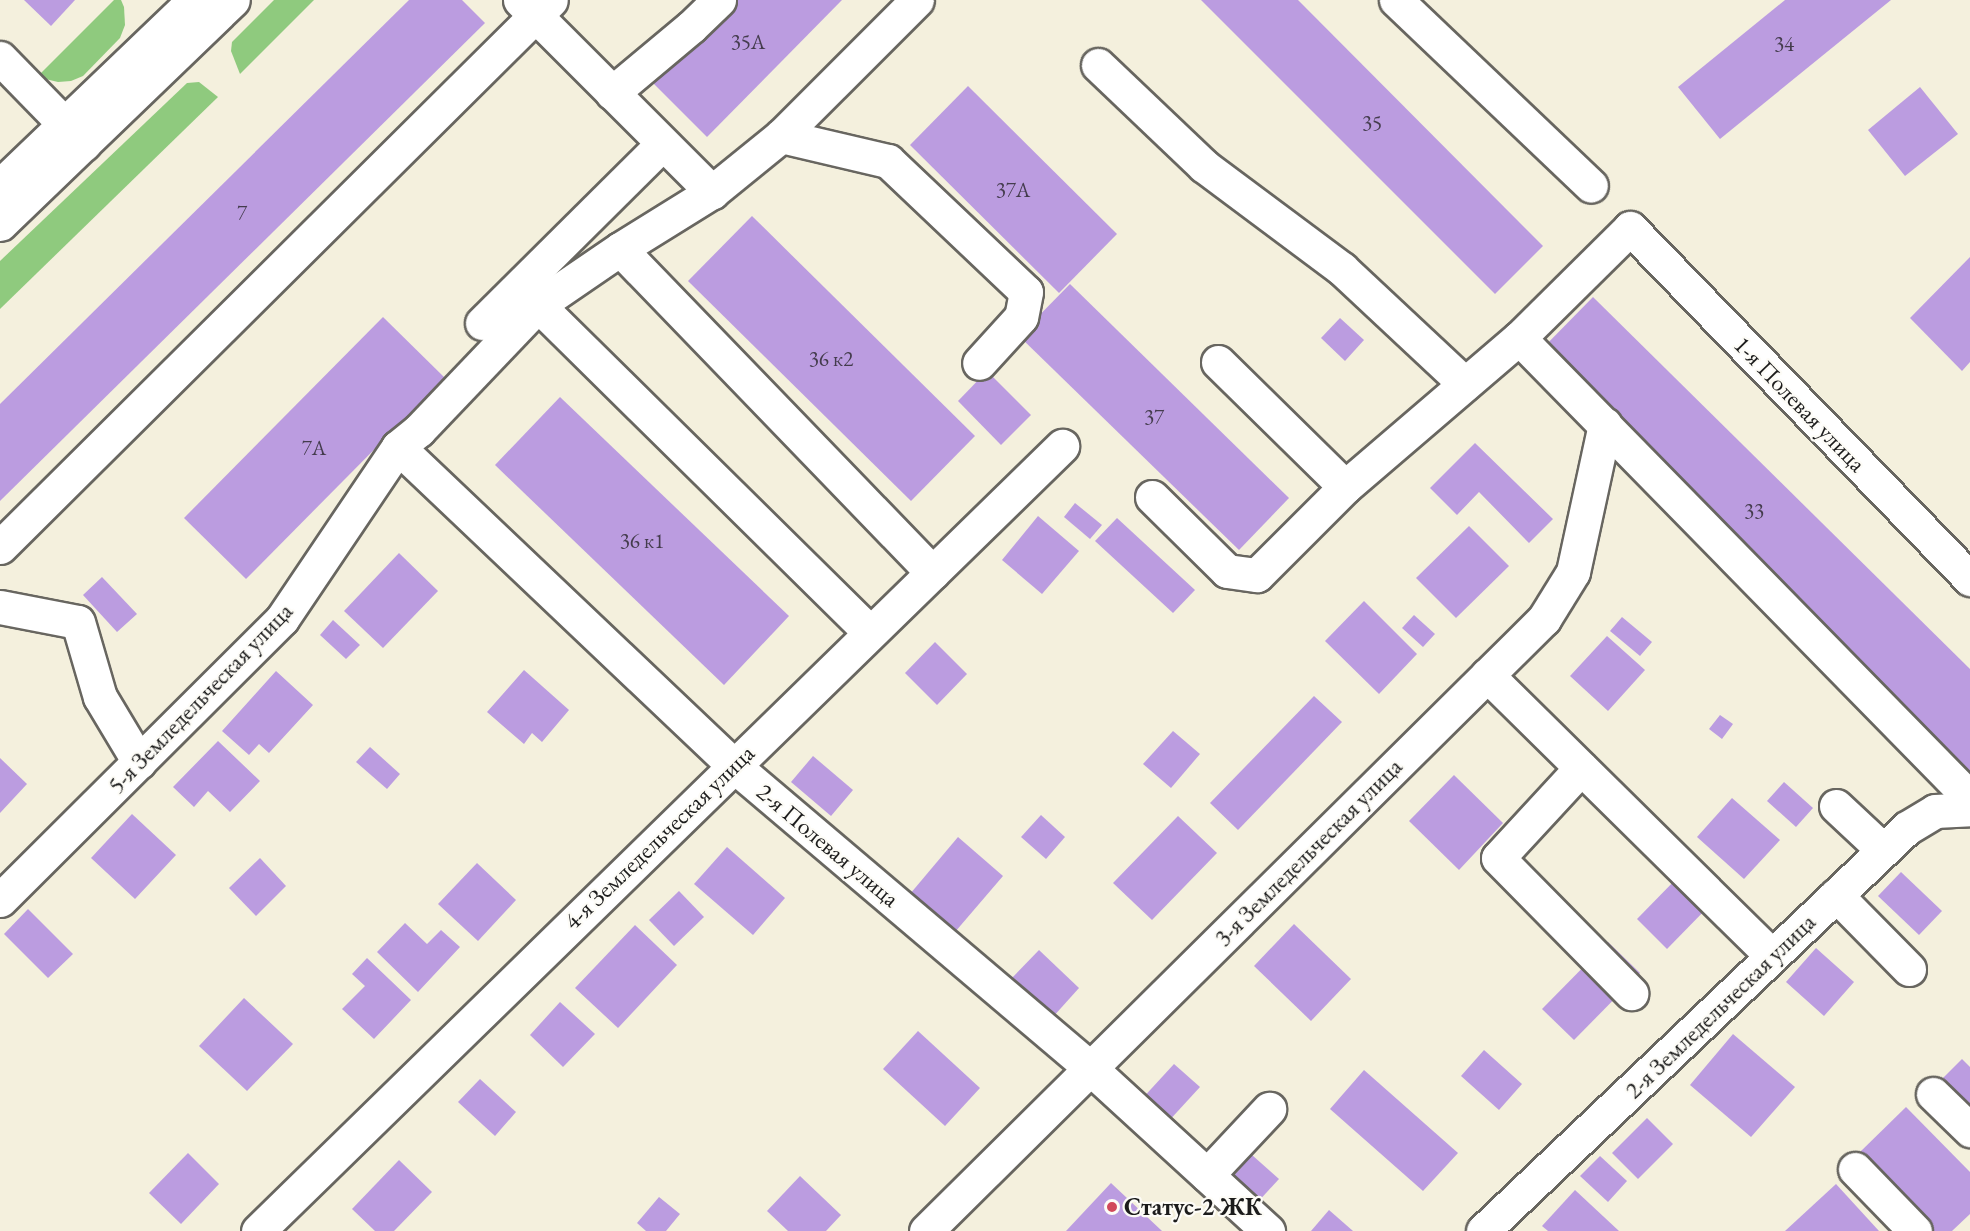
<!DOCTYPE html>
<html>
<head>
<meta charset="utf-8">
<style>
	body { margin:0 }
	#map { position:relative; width:1970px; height:1231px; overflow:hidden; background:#f4f0dd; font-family:"EB Garamond",serif }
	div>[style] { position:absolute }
	.green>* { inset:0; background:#8fca7e }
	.building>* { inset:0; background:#bb9ce0 }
	.roads { filter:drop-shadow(2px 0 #686660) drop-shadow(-2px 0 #686660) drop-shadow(0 2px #686660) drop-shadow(0 -2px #686660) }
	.minor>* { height:33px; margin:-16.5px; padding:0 16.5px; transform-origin:16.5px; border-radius:16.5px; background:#fff }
	.major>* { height:33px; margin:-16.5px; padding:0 16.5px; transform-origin:16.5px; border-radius:16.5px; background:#fff }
	.dots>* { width:16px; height:16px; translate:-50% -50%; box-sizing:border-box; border:3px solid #fdfcf7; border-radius:50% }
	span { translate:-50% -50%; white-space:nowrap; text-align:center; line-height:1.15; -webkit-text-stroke:4.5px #fdfcf7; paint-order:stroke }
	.number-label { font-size:21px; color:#443c4d }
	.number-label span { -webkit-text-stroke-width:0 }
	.street-label { font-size:24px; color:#1c1c1c }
	.poi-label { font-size:24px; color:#1c1c1c; font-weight:700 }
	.left { translate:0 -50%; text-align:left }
</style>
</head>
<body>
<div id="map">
	<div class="green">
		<i style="clip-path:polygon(114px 0,121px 0,124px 7px,125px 25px,120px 38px,83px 76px,71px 81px,58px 82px,37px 77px)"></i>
		<i style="clip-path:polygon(274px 0,314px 0,240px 74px,231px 51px,232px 42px)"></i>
		<i style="clip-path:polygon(199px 82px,218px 97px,0 309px,0 261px,187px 83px)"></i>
	</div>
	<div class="building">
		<i style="clip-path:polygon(24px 0,75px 0,51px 26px)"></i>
		<i style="clip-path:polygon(409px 0,462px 0,485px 23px,0 501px,0 404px)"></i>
		<i style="clip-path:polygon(736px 0,842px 0,707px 137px,653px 83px)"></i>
		<i style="clip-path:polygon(1201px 0,1298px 0,1543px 246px,1495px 294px)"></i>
		<i style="clip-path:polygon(1785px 0,1891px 0,1720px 139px,1678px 87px)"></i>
		<i style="clip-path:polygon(968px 86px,1117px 234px,1059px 293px,910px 145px)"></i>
		<i style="clip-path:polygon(1920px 87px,1958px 134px,1905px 176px,1868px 130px)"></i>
		<i style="clip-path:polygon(752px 216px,975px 436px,911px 501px,688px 281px)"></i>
		<i style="clip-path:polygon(1970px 257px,1970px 362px,1962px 371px,1910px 318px)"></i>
		<i style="clip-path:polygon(1070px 284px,1289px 498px,1239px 550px,1019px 336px)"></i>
		<i style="clip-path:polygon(1593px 297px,1970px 669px,1970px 778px,1538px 353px)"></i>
		<i style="clip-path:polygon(383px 317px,445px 378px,246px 579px,184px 518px)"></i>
		<i style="clip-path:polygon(1340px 318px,1364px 340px,1345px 361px,1321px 338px)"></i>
		<i style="clip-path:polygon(987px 371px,1031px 415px,1001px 445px,958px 401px)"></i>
		<i style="clip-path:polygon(560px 397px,789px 616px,724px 685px,495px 465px)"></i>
		<i style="clip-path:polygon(1475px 443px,1553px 519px,1529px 543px,1479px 492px,1457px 515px,1430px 488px)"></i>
		<i style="clip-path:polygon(1075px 503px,1102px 525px,1090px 539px,1064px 517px)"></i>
		<i style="clip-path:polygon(1038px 516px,1079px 551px,1042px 594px,1002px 560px)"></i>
		<i style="clip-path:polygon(1117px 518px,1195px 590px,1173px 613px,1095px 541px)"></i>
		<i style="clip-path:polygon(1469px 526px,1509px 566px,1456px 618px,1416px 578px)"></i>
		<i style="clip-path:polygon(399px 553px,438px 591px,383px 648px,344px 611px)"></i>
		<i style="clip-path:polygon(102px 577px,137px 614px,117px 632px,83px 595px)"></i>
		<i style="clip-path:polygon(1364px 601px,1417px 654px,1379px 694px,1325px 641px)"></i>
		<i style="clip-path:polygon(1414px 615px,1435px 634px,1423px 647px,1402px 628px)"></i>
		<i style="clip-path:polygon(1622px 617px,1652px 642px,1640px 656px,1610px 631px)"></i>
		<i style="clip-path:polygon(333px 620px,360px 645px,346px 659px,320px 635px)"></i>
		<i style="clip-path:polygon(1607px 636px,1645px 670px,1608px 711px,1570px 676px)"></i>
		<i style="clip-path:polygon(935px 642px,967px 674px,937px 705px,905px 673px)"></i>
		<i style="clip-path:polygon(524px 670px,569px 710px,542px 742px,532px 733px,524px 744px,487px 712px)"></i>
		<i style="clip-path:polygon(276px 671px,313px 705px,269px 753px,259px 744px,249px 755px,222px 731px)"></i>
		<i style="clip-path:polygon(1314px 696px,1342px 722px,1238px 830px,1210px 803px)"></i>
		<i style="clip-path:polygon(1720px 715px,1733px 724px,1722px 739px,1709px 729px)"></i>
		<i style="clip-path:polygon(1173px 731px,1200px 754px,1171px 788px,1143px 764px)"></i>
		<i style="clip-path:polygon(218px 741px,260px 781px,230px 812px,208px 791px,194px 807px,173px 787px)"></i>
		<i style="clip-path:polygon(370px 747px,400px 774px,387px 789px,356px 762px)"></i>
		<i style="clip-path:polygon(813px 756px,853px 790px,831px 816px,791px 782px)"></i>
		<i style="clip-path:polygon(0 758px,27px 784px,0 813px)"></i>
		<i style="clip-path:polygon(1454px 775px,1503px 823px,1459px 870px,1409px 821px)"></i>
		<i style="clip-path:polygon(1784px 782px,1813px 808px,1796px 827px,1767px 801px)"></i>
		<i style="clip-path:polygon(1732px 798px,1780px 840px,1744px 879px,1697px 837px)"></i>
		<i style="clip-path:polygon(132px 814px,176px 855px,135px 899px,91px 858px)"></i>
		<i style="clip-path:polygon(1041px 815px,1065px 837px,1046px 859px,1021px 837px)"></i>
		<i style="clip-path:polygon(1178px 816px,1217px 853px,1152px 920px,1113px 883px)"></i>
		<i style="clip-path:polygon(958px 837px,1003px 876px,955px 932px,910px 894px)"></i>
		<i style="clip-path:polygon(727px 847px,785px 898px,753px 935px,694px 884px)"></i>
		<i style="clip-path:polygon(260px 858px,286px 886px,256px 916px,229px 888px)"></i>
		<i style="clip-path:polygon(477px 863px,516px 900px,478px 941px,438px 904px)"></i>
		<i style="clip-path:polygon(1901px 872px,1942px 911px,1919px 935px,1878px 896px)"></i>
		<i style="clip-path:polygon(1681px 874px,1711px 904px,1667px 949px,1637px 919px)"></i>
		<i style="clip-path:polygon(679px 891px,704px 917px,674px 946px,649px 920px)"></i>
		<i style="clip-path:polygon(28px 909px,73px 954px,48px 978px,4px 934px)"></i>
		<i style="clip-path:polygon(405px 923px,427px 944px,441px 930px,460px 947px,418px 992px,377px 952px)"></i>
		<i style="clip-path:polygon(1294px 924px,1351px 979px,1311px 1021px,1254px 966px)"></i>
		<i style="clip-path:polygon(635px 925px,677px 965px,618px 1028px,575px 988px)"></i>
		<i style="clip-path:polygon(1608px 942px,1640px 973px,1574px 1040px,1542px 1009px)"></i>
		<i style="clip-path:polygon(1816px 948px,1854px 982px,1824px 1016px,1786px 982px)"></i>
		<i style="clip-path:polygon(1039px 950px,1079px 988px,1052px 1018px,1011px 979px)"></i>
		<i style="clip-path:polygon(367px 958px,411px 1000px,374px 1039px,342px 1009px,365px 986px,352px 974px)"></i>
		<i style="clip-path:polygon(244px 998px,293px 1044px,247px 1091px,199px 1046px)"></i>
		<i style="clip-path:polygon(560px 1002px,595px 1034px,563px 1067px,530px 1035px)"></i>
		<i style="clip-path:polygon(918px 1031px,980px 1088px,945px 1126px,883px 1069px)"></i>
		<i style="clip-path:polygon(1733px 1034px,1795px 1087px,1751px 1137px,1690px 1085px)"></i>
		<i style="clip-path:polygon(1484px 1050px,1522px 1084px,1499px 1110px,1461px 1076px)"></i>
		<i style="clip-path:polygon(1962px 1059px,1970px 1067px,1970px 1110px,1940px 1081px)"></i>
		<i style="clip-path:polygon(1174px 1064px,1200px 1087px,1166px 1124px,1140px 1101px)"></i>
		<i style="clip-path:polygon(1364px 1070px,1458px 1153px,1423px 1191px,1330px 1109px)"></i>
		<i style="clip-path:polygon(480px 1079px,516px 1112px,495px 1136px,458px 1102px)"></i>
		<i style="clip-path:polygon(1906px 1107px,1970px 1172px,1970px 1214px,1952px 1231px,1933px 1231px,1858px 1154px)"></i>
		<i style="clip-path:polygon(1647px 1118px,1673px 1144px,1638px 1179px,1612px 1153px)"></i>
		<i style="clip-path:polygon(188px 1153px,219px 1184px,181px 1224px,149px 1193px)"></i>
		<i style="clip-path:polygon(1252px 1155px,1279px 1179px,1256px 1204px,1230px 1180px)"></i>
		<i style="clip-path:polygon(1600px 1156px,1627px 1181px,1608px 1202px,1580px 1176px)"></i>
		<i style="clip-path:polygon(399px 1160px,432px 1192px,394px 1231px,375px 1231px,352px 1209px)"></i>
		<i style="clip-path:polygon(800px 1176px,841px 1215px,826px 1231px,788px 1231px,767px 1211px)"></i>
		<i style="clip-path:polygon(1111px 1183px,1162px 1231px,1066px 1231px)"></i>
		<i style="clip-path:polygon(1836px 1184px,1879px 1231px,1785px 1231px)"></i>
		<i style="clip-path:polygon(1575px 1190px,1619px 1231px,1548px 1231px,1542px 1226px)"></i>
		<i style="clip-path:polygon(659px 1197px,680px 1214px,666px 1231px,646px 1231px,637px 1223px)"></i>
		<i style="clip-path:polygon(1329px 1210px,1353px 1231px,1311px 1231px)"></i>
	</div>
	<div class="roads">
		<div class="minor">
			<i style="left:520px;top:0;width:272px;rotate:45deg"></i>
			<i style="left:1396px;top:0;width:269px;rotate:43.6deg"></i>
			<i style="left:0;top:58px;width:120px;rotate:45.7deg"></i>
			<i style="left:1098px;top:65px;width:146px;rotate:43.6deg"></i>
			<i style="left:1204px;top:166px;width:172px;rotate:36.7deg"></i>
			<i style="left:1342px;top:269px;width:168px;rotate:43.1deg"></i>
			<i style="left:612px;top:93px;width:103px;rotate:-39.9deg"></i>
			<i style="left:691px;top:27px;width:39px;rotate:-44deg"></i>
			<i style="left:781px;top:136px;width:110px;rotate:13.2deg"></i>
			<i style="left:888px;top:161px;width:190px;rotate:43.5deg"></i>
			<i style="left:1026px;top:292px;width:25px;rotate:101deg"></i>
			<i style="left:1021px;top:317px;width:62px;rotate:132.4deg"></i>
			<i style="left:620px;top:249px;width:450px;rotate:46deg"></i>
			<i style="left:538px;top:305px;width:466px;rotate:44.6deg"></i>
			<i style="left:482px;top:323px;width:254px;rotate:-44.8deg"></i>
			<i style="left:1519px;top:338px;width:644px;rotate:45.57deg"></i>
			<i style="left:1218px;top:362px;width:178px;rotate:44.5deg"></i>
			<i style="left:1345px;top:487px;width:229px;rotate:-40.6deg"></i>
			<i style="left:1519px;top:338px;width:156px;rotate:-44.7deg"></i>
			<i style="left:1630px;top:228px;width:489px;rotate:45.9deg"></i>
			<i style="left:398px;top:447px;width:462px;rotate:43.5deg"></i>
			<i style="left:733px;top:765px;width:467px;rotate:40.3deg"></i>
			<i style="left:1089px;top:1067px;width:243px;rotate:42.5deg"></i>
			<i style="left:1152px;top:497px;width:105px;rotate:44.6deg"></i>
			<i style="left:1227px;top:571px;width:30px;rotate:8deg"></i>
			<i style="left:1257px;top:575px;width:124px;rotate:-45deg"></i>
			<i style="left:0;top:547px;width:776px;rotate:-44.79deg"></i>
			<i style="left:0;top:607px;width:79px;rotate:10.9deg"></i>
			<i style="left:78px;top:622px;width:78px;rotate:73.7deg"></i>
			<i style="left:100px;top:697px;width:76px;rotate:59deg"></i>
			<i style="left:1487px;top:675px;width:400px;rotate:44.6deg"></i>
			<i style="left:1581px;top:768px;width:122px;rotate:132.7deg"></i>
			<i style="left:1498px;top:858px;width:190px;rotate:45.4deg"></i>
			<i style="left:1836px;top:806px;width:64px;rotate:43.1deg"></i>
			<i style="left:1836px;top:895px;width:104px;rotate:45.4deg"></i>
			<i style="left:0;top:900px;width:398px;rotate:-44.9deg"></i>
			<i style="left:282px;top:619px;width:207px;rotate:-56deg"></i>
			<i style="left:398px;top:447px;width:27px;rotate:-39deg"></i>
			<i style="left:419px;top:430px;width:173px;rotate:-46.4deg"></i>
			<i style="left:538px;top:305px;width:99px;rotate:-34.3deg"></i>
			<i style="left:620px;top:249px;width:108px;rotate:-31.8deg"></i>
			<i style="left:712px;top:192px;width:89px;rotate:-39.1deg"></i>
			<i style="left:781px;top:136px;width:192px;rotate:-45deg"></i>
			<i style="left:1933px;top:1094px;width:52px;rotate:44.2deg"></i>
			<i style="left:1855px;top:1169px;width:86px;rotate:45.9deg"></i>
			<i style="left:1207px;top:1175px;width:91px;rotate:-46.8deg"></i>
			<i style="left:258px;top:1231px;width:1124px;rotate:-44.31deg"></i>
			<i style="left:926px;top:1231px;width:870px;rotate:-44.72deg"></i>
			<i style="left:1544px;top:619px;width:55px;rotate:-58.3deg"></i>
			<i style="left:1573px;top:572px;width:151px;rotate:-77.8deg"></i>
			<i style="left:1483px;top:1231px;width:585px;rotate:-43.55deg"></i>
			<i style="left:1907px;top:828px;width:33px;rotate:-31deg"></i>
			<i style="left:1935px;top:811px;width:35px;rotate:-3deg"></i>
		</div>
		<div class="major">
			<i style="left:0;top:186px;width:269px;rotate:-43.8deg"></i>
			<i style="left:0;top:224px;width:323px;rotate:-43.9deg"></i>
		</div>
	</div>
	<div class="dots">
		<i style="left:1112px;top:1207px;background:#d1495b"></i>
	</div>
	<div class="number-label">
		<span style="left:748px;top:42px">35А</span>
		<span style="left:1784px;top:44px">34</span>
		<span style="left:1372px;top:123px">35</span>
		<span style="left:1013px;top:190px">37А</span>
		<span style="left:242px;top:213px">7</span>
		<span style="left:831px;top:359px">36 к2</span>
		<span style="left:1154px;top:417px">37</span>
		<span style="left:314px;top:448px">7А</span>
		<span style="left:1754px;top:511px">33</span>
		<span style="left:642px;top:541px">36 к1</span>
	</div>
	<div class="street-label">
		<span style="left:1800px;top:404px;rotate:46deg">1-я Полевая улица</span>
		<span style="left:200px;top:698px;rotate:-46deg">5-я Земледельческая улица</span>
		<span style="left:659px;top:837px;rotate:-44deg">4-я Земледельческая улица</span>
		<span style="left:828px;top:845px;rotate:40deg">2-я Полевая улица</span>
		<span style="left:1308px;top:852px;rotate:-45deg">3-я Земледельческая улица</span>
		<span style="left:1720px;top:1006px;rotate:-44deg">2-я Земледельческая улица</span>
	</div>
	<div class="poi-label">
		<span class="left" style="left:1124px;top:1207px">Статус-2 ЖК</span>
	</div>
</div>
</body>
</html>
